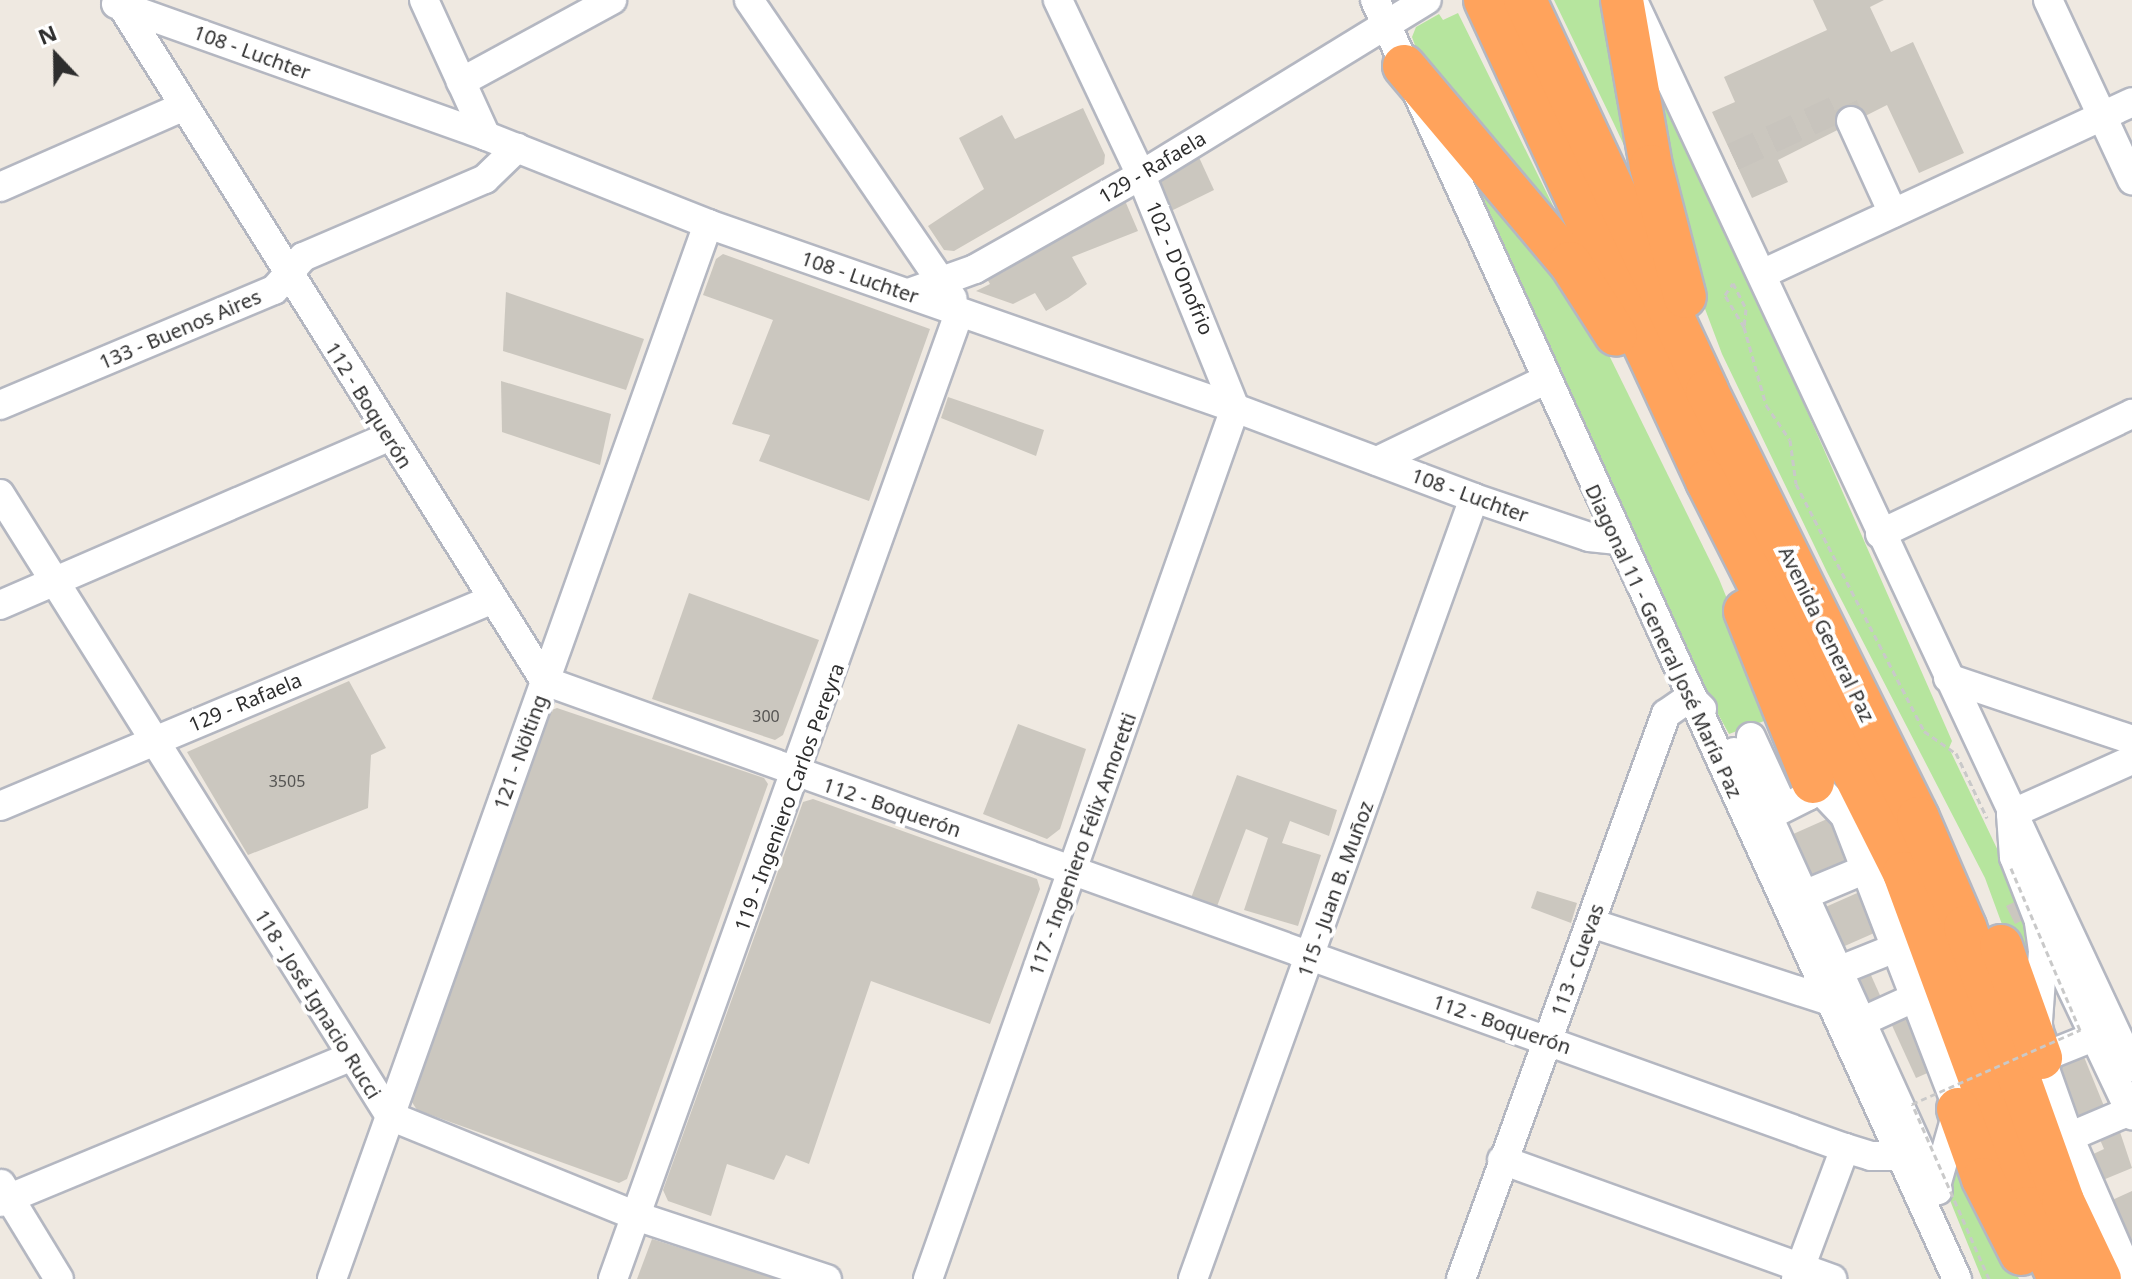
<!DOCTYPE html>
<html>
<head>
<meta charset="utf-8">
<style>
	body { margin:0 }
	#map { position:relative; width:2132px; height:1279px; overflow:hidden; background:#efe9e1; font-family:"Noto Sans",sans-serif }
	div>[style] { position:absolute }
	.green>* { inset:0; background:#b6e59e }
	.building>* { inset:0; background:#cbc7bf }
	.minor-tunnel>* { height:28px; margin-top:-14px; transform-origin:0; background:repeating-linear-gradient(90deg,#c8c4bd 0 28px,transparent 0 42px) }
	.path>* { height:3px; margin-top:-1.5px; transform-origin:0; background:repeating-linear-gradient(90deg,#c9c9c9 0 6px,transparent 0 10px) }
	.roads { filter:drop-shadow(2px 0 #b4b7c1) drop-shadow(-2px 0 #b4b7c1) drop-shadow(0 2px #b4b7c1) drop-shadow(0 -2px #b4b7c1) }
	.minor>* { height:28px; margin:-14px; padding:0 14px; transform-origin:14px; border-radius:14px; background:#fff }
	.highway>* { height:42px; margin:-21px; padding:0 21px; transform-origin:21px; border-radius:21px; background:#ffa35c }
	.path-bridge>* { height:3px; margin-top:-1.5px; transform-origin:0; background:repeating-linear-gradient(90deg,#c9c9c9 0 6px,transparent 0 10px) }
	span { translate:-50% -50%; white-space:nowrap; text-align:center; line-height:1.15; -webkit-text-stroke:8px #fff; paint-order:stroke }
	.number-label { font-size:16px; color:#555452 }
	.number-label span { -webkit-text-stroke-width:0 }
	.street-label { font-size:20px; color:#2e2e2e }
	.north { position:absolute; left:16px; top:16px; width:80px; height:80px; -webkit-text-stroke:6px #fff; paint-order:stroke; rotate:338deg; font-size:22px; font-weight:700; line-height:32px; text-align:center; color:#2e2e2e }
	.north::after { content:''; display:block; margin:auto; width:28px; height:36px; background:#2e2e2e; clip-path:polygon(50% 0,100% 100%,50% 72%,0 100%) }
</style>
</head>
<body>
<div id="map">
	<div class="green">
		<i style="clip-path:polygon(1554px 0,1614px 0,1651px 203px,1614px 124px)"></i>
		<i style="clip-path:polygon(1458px 13px,1566px 232px,1421px 62px,1412px 37px,1416px 27px,1439px 14px,1443px 20px)"></i>
		<i style="clip-path:polygon(1644px 40px,1952px 741px,1949px 748px,2033px 924px,2036px 955px,2018px 968px,1985px 878px,1827px 572px,1722px 354px,1693px 277px)"></i>
		<i style="clip-path:polygon(1452px 138px,1492px 181px,1605px 347px,1719px 579px,1775px 717px,1729px 734px,1718px 714px)"></i>
		<i style="clip-path:polygon(1957px 1135px,1976px 1185px,2019px 1279px,1982px 1279px,1947px 1193px)"></i>
	</div>
	<div class="building">
		<i style="clip-path:polygon(1813px 0,1884px 0,1870px 7px,1891px 52px,1913px 42px,1964px 153px,1919px 173px,1887px 105px,1778px 160px,1788px 182px,1752px 198px,1712px 112px,1735px 102px,1724px 77px,1827px 30px)"></i>
		<i style="clip-path:polygon(1083px 108px,1105px 155px,1104px 164px,954px 251px,944px 250px,928px 226px,984px 189px,959px 138px,1002px 115px,1015px 139px)"></i>
		<i style="clip-path:polygon(1197px 153px,1214px 190px,1169px 212px,1155px 181px)"></i>
		<i style="clip-path:polygon(1119px 202px,1126px 203px,1138px 231px,1072px 257px,1087px 284px,1068px 298px,1046px 311px,1035px 293px,1013px 304px,976px 291px,990px 284px,983px 272px)"></i>
		<i style="clip-path:polygon(723px 254px,930px 329px,869px 501px,759px 461px,770px 435px,732px 424px,773px 320px,703px 295px,716px 259px)"></i>
		<i style="clip-path:polygon(506px 292px,644px 339px,626px 390px,503px 351px)"></i>
		<i style="clip-path:polygon(501px 381px,611px 414px,600px 465px,502px 432px)"></i>
		<i style="clip-path:polygon(948px 397px,1044px 430px,1036px 456px,941px 418px)"></i>
		<i style="clip-path:polygon(689px 593px,819px 640px,783px 735px,775px 740px,652px 699px)"></i>
		<i style="clip-path:polygon(349px 681px,386px 748px,371px 755px,368px 808px,248px 855px,187px 752px)"></i>
		<i style="clip-path:polygon(557px 708px,764px 778px,768px 784px,627px 1179px,619px 1183px,417px 1110px,410px 1099px,549px 711px)"></i>
		<i style="clip-path:polygon(1018px 724px,1086px 749px,1060px 829px,1047px 839px,983px 814px)"></i>
		<i style="clip-path:polygon(1237px 775px,1337px 810px,1329px 836px,1290px 821px,1282px 843px,1321px 855px,1298px 926px,1244px 910px,1268px 838px,1246px 829px,1216px 909px,1191px 898px)"></i>
		<i style="clip-path:polygon(813px 799px,1037px 879px,1040px 889px,990px 1024px,871px 981px,809px 1164px,786px 1155px,774px 1180px,727px 1164px,711px 1216px,668px 1201px,663px 1190px,803px 802px)"></i>
		<i style="clip-path:polygon(1836px 815px,1857px 861px,1802px 885px,1782px 839px)"></i>
		<i style="clip-path:polygon(1864px 890px,1881px 930px,1838px 949px,1821px 909px)"></i>
		<i style="clip-path:polygon(1537px 891px,1577px 903px,1571px 923px,1531px 908px)"></i>
		<i style="clip-path:polygon(2021px 899px,2029px 917px,2015px 924px,2006px 906px)"></i>
		<i style="clip-path:polygon(1870px 973px,1883px 1002px,1869px 1008px,1855px 979px)"></i>
		<i style="clip-path:polygon(1913px 1011px,1939px 1068px,1916px 1078px,1890px 1021px)"></i>
		<i style="clip-path:polygon(2082px 1052px,2108px 1116px,2083px 1126px,2056px 1062px)"></i>
		<i style="clip-path:polygon(2118px 1126px,2132px 1168px,2098px 1182px,2087px 1157px,2104px 1149px,2098px 1135px)"></i>
		<i style="clip-path:polygon(2132px 1191px,2132px 1240px,2127px 1242px,2110px 1201px)"></i>
		<i style="clip-path:polygon(652px 1239px,776px 1278px,776px 1279px,637px 1279px)"></i>
	</div>
	<div class="minor-tunnel">
		<i style="left:1733px;top:157px;width:122px;rotate:-24.7deg"></i>
		<i style="left:1844px;top:106px;width:17px;rotate:65deg"></i>
	</div>
	<div class="path">
		<i style="left:1744px;top:327px;width:37px;rotate:-121deg"></i>
		<i style="left:1725px;top:295px;width:14px;rotate:-56deg"></i>
		<i style="left:1733px;top:283px;width:29px;rotate:63deg"></i>
		<i style="left:1746px;top:309px;width:18px;rotate:96deg"></i>
		<i style="left:1744px;top:327px;width:81px;rotate:74.2deg"></i>
		<i style="left:1766px;top:405px;width:42px;rotate:55.6deg"></i>
		<i style="left:1790px;top:440px;width:44px;rotate:82.2deg"></i>
		<i style="left:1796px;top:484px;width:278px;rotate:62.6deg"></i>
		<i style="left:1924px;top:731px;width:39px;rotate:35deg"></i>
		<i style="left:1956px;top:753px;width:72px;rotate:64.5deg"></i>
	</div>
	<div class="roads">
		<div class="minor">
			<i style="left:424px;top:0;width:149px;rotate:65.5deg"></i>
			<i style="left:749px;top:0;width:361px;rotate:55.7deg"></i>
			<i style="left:1375px;top:0;width:1405px;rotate:65.53deg"></i>
			<i style="left:2048px;top:0;width:199px;rotate:65deg"></i>
			<i style="left:1634px;top:3px;width:1175px;rotate:64.92deg"></i>
			<i style="left:116px;top:4px;width:393px;rotate:19.6deg"></i>
			<i style="left:486px;top:136px;width:239px;rotate:21.6deg"></i>
			<i style="left:708px;top:224px;width:558px;rotate:19.25deg"></i>
			<i style="left:1235px;top:408px;width:255px;rotate:20.6deg"></i>
			<i style="left:1474px;top:498px;width:121px;rotate:18.7deg"></i>
			<i style="left:1589px;top:537px;width:29px;rotate:6deg"></i>
			<i style="left:122px;top:6px;width:797px;rotate:57.93deg"></i>
			<i style="left:545px;top:681px;width:1381px;rotate:19.76deg"></i>
			<i style="left:1845px;top:1148px;width:27px;rotate:17deg"></i>
			<i style="left:1871px;top:1156px;width:30px"></i>
			<i style="left:461px;top:82px;width:172px;rotate:-28.5deg"></i>
			<i style="left:1851px;top:121px;width:101px;rotate:65.5deg"></i>
			<i style="left:0;top:187px;width:199px;rotate:-23.7deg"></i>
			<i style="left:1762px;top:274px;width:408px;rotate:-24.9deg"></i>
			<i style="left:909px;top:293px;width:70px;rotate:-20deg"></i>
			<i style="left:975px;top:269px;width:191px;rotate:-29.5deg"></i>
			<i style="left:1141px;top:175px;width:335px;rotate:-31.5deg"></i>
			<i style="left:0;top:405px;width:297px;rotate:-22.8deg"></i>
			<i style="left:274px;top:290px;width:44px;rotate:-48.7deg"></i>
			<i style="left:303px;top:257px;width:198px;rotate:-23.2deg"></i>
			<i style="left:485px;top:179px;width:45px;rotate:-44.1deg"></i>
			<i style="left:1377px;top:461px;width:187px;rotate:-25.7deg"></i>
			<i style="left:0;top:494px;width:734px;rotate:57.91deg"></i>
			<i style="left:390px;top:1116px;width:266px;rotate:22.1deg"></i>
			<i style="left:636px;top:1216px;width:201px;rotate:18.3deg"></i>
			<i style="left:1880px;top:534px;width:279px;rotate:-25.5deg"></i>
			<i style="left:0;top:605px;width:424px;rotate:-23.4deg"></i>
			<i style="left:1948px;top:678px;width:194px;rotate:18.6deg"></i>
			<i style="left:1751px;top:737px;width:77px;rotate:65.4deg"></i>
			<i style="left:1734px;top:752px;width:72px;rotate:62deg"></i>
			<i style="left:0;top:806px;width:532px;rotate:-22.76deg"></i>
			<i style="left:1804px;top:895px;width:67px;rotate:-22.8deg"></i>
			<i style="left:1591px;top:923px;width:248px;rotate:18.1deg"></i>
			<i style="left:2045px;top:932px;width:203px;rotate:64.6deg"></i>
			<i style="left:1838px;top:971px;width:65px;rotate:-21.8deg"></i>
			<i style="left:1861px;top:1022px;width:63px;rotate:-24.5deg"></i>
			<i style="left:2041px;top:1058px;width:59px;rotate:-21.8deg"></i>
			<i style="left:2069px;top:1137px;width:66px;rotate:-23.1deg"></i>
			<i style="left:1502px;top:1160px;width:351px;rotate:19.8deg"></i>
			<i style="left:1px;top:1184px;width:111px;rotate:58.6deg"></i>
			<i style="left:1936px;top:1186px;width:80px;rotate:-74.1deg"></i>
			<i style="left:1958px;top:1109px;width:314px;rotate:-111.1deg"></i>
			<i style="left:1845px;top:816px;width:47px;rotate:-133.3deg"></i>
			<i style="left:1813px;top:782px;width:15px;rotate:110deg"></i>
			<i style="left:1808px;top:796px;width:45px;rotate:153.4deg"></i>
			<i style="left:1768px;top:816px;width:411px;rotate:65.6deg"></i>
			<i style="left:0;top:1202px;width:379px;rotate:-22.5deg"></i>
			<i style="left:332px;top:1279px;width:1120px;rotate:-70.38deg"></i>
			<i style="left:613px;top:1279px;width:1026px;rotate:-70.29deg"></i>
			<i style="left:928px;top:1279px;width:924px;rotate:-70.58deg"></i>
			<i style="left:1235px;top:408px;width:251px;rotate:-112deg"></i>
			<i style="left:1141px;top:175px;width:194px;rotate:-115.4deg"></i>
			<i style="left:1193px;top:1279px;width:830px;rotate:-70.21deg"></i>
			<i style="left:1461px;top:1279px;width:601px;rotate:-70.06deg"></i>
			<i style="left:1666px;top:714px;width:29px;rotate:-35deg"></i>
			<i style="left:1690px;top:697px;width:17px;rotate:45deg"></i>
			<i style="left:1796px;top:1279px;width:140px;rotate:-69.5deg"></i>
			<i style="left:2131px;top:1279px;width:155px;rotate:-113.6deg"></i>
			<i style="left:2069px;top:1137px;width:84px;rotate:-109.5deg"></i>
			<i style="left:2041px;top:1058px;width:37px;rotate:-95deg"></i>
			<i style="left:2038px;top:1021px;width:70px;rotate:-85.9deg"></i>
			<i style="left:2043px;top:951px;width:30px;rotate:-98deg"></i>
			<i style="left:2039px;top:921px;width:69px;rotate:-111.3deg"></i>
			<i style="left:2014px;top:857px;width:43px;rotate:-94deg"></i>
			<i style="left:2011px;top:814px;width:133px;rotate:-24.1deg"></i>
		</div>
		<div class="highway">
			<i style="left:1485px;top:0;width:530px;rotate:65.22deg"></i>
			<i style="left:1707px;top:481px;width:439px;rotate:63.3deg"></i>
			<i style="left:1904px;top:873px;width:357px;rotate:69.8deg"></i>
			<i style="left:2027px;top:1208px;width:78px;rotate:65.7deg"></i>
			<i style="left:1525px;top:0;width:431px;rotate:65deg"></i>
			<i style="left:1707px;top:391px;width:476px;rotate:63.7deg"></i>
			<i style="left:1918px;top:818px;width:119px;rotate:66.7deg"></i>
			<i style="left:1965px;top:927px;width:291px;rotate:70.3deg"></i>
			<i style="left:2063px;top:1201px;width:86px;rotate:64.6deg"></i>
			<i style="left:1622px;top:0;width:169px;rotate:80.1deg"></i>
			<i style="left:1651px;top:166px;width:135px;rotate:75.5deg"></i>
			<i style="left:1404px;top:66px;width:258px;rotate:49.9deg"></i>
			<i style="left:1570px;top:263px;width:85px;rotate:57.4deg"></i>
			<i style="left:1745px;top:611px;width:184px;rotate:68.3deg"></i>
			<i style="left:2001px;top:946px;width:119px;rotate:70.3deg"></i>
			<i style="left:1958px;top:1109px;width:74px;rotate:70.3deg"></i>
			<i style="left:1983px;top:1179px;width:84px;rotate:63.1deg"></i>
		</div>
	</div>
	<div class="path-bridge">
		<i style="left:1989px;top:1279px;width:191px;rotate:-113.7deg"></i>
		<i style="left:1912px;top:1104px;width:184px;rotate:-23.8deg"></i>
		<i style="left:2080px;top:1030px;width:176px;rotate:-113.1deg"></i>
	</div>
	<div class="number-label">
		<span style="left:766px;top:716px">300</span>
		<span style="left:287px;top:781px">3505</span>
	</div>
	<div class="street-label">
		<span style="left:252px;top:52px;rotate:20deg">108 - Luchter</span>
		<span style="left:1152px;top:167px;rotate:-31deg">129 - Rafaela</span>
		<span style="left:1180px;top:268px;rotate:67deg">102 - D'Onofrio</span>
		<span style="left:860px;top:277px;rotate:19deg">108 - Luchter</span>
		<span style="left:180px;top:329px;rotate:-23deg">133 - Buenos Aires</span>
		<span style="left:369px;top:405px;rotate:58deg">112 - Boquerón</span>
		<span style="left:1470px;top:495px;rotate:20deg">108 - Luchter</span>
		<span style="left:1827px;top:634px;rotate:64deg">Avenida General Paz</span>
		<span style="left:1664px;top:641px;rotate:65deg">Diagonal 11 - General José María Paz</span>
		<span style="left:245px;top:702px;rotate:-23deg">129 - Rafaela</span>
		<span style="left:520px;top:752px;rotate:-70deg">121 - Nölting</span>
		<span style="left:789px;top:797px;rotate:-70deg">119 - Ingeniero Carlos Pereyra</span>
		<span style="left:892px;top:807px;rotate:19deg">112 - Boquerón</span>
		<span style="left:1082px;top:844px;rotate:-70deg">117 - Ingeniero Félix Amoretti</span>
		<span style="left:1335px;top:889px;rotate:-70deg">115 - Juan B. Muñoz</span>
		<span style="left:1577px;top:960px;rotate:-70deg">113 - Cuevas</span>
		<span style="left:318px;top:1004px;rotate:58deg">118 - José Ignacio Rucci</span>
		<span style="left:1502px;top:1024px;rotate:19deg">112 - Boquerón</span>
	</div>
	<div class="north">N</div>
</div>
</body>
</html>
